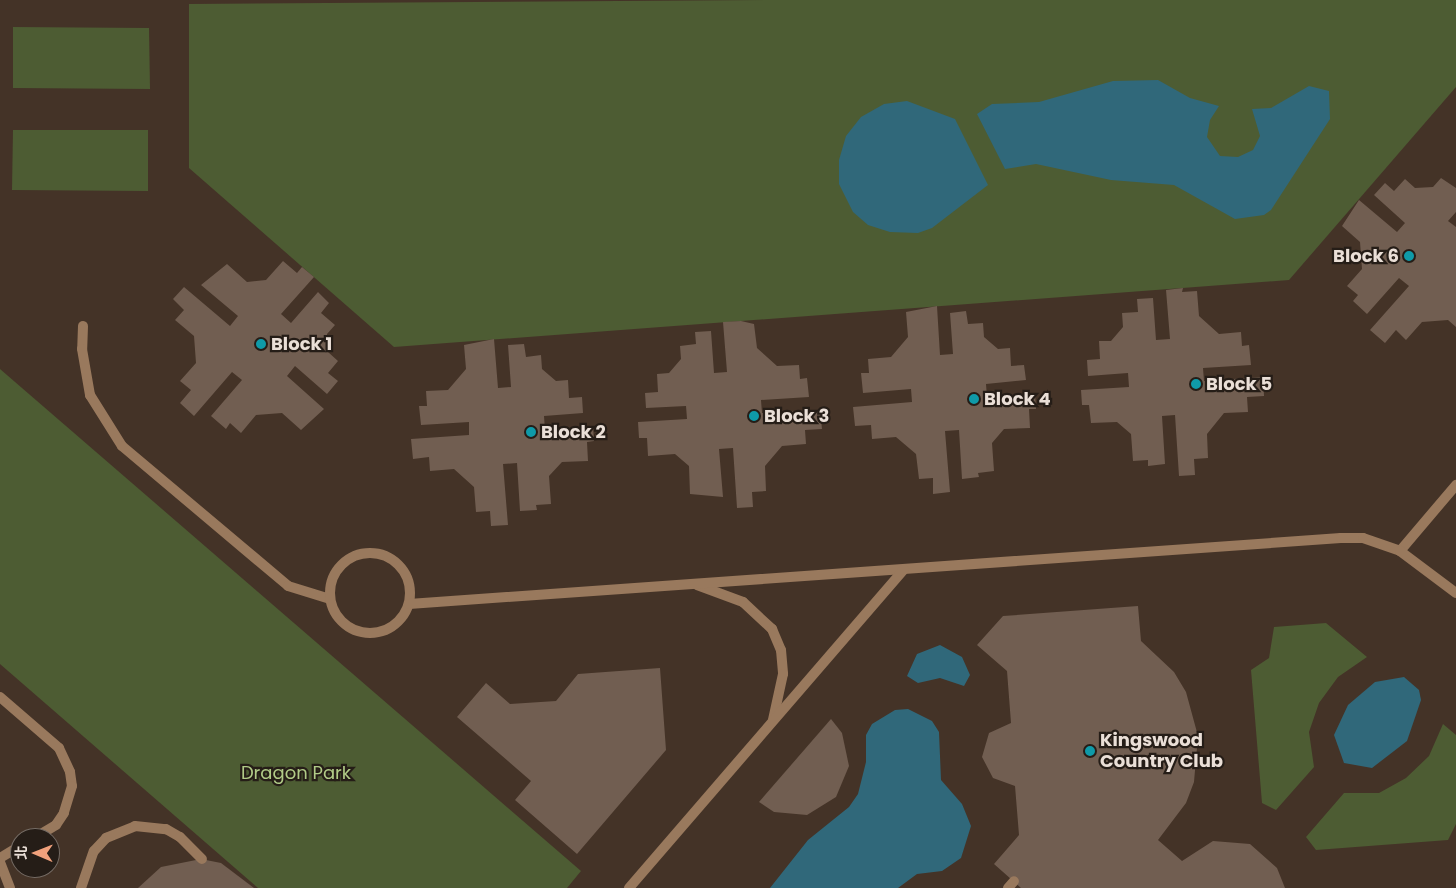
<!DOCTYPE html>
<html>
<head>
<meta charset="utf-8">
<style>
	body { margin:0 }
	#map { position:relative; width:1456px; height:888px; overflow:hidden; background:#443327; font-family:Poppins,"Noto Sans TC",sans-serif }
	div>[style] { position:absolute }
	.green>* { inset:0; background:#4d5c33 }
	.water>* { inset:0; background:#30687a }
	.building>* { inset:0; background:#715e51 }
	.service>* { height:10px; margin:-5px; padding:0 5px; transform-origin:5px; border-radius:5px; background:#99795d }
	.service>.ring { margin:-5px; padding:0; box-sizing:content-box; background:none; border:10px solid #99795d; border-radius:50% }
	.dots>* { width:14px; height:14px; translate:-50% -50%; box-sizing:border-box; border:2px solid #251d17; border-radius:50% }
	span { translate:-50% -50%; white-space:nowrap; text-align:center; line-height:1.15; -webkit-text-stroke:4.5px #251d17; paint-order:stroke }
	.poi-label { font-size:18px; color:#eadfd7; font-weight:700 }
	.right { translate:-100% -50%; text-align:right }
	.left { translate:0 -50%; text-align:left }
	.park-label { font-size:18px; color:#b1cb87 }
	.north { position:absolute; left:10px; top:828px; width:50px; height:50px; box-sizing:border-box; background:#251d17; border:1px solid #746b64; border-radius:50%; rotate:271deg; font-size:14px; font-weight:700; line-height:20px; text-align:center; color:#eadfd7 }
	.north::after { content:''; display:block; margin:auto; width:18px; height:22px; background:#f1a17c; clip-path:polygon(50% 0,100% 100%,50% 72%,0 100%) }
</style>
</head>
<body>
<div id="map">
	<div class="green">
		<i style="clip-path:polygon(780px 0,1456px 0,1456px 87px,1289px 280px,394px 347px,189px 168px,189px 4px)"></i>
		<i style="clip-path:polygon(13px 27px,149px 28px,150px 89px,13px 88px)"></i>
		<i style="clip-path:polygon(13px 130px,148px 130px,148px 191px,12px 190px)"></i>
		<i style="clip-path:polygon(0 369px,581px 871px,567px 888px,258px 888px,0 664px)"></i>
		<i style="clip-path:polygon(1326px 623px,1367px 657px,1338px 677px,1319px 703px,1309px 732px,1314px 767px,1276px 810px,1262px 803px,1251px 670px,1269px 658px,1274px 627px)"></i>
		<i style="clip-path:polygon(1443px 724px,1456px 735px,1456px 824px,1448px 840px,1316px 850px,1306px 837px,1344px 793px,1379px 793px,1406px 778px,1429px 756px)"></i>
	</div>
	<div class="water">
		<i style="clip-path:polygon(1158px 80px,1190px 98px,1219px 106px,1210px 120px,1207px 137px,1220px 156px,1238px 157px,1253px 150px,1260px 136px,1252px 109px,1271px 108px,1309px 86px,1329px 91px,1330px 119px,1271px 210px,1264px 215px,1235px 219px,1174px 185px,1111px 180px,1036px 164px,1005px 169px,977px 114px,992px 104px,1039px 102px,1113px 81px)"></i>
		<i style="clip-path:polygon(907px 101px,955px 119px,988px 185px,932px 228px,918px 233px,890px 232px,868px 225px,853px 212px,839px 184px,839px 160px,846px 136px,861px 117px,884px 104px)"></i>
		<i style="clip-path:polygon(940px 645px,962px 657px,970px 675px,964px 686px,940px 678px,918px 683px,907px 676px,917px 654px)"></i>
		<i style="clip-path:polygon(1404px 677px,1419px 690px,1421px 700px,1407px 741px,1372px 768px,1344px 763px,1334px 735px,1348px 705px,1375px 682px)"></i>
		<i style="clip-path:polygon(908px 709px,932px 721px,939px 732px,941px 780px,962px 804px,971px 826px,961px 858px,942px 871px,917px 874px,898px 888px,770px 888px,808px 840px,849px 807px,858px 794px,866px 762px,866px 735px,872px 724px,895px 710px)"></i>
	</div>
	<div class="building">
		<i style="clip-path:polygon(1441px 178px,1456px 188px,1456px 212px,1448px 221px,1456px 227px,1456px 327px,1448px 320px,1422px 322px,1406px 340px,1396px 330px,1385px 343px,1370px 330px,1409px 286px,1399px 278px,1367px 314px,1353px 301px,1358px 295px,1347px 286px,1362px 269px,1360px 242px,1342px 226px,1359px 200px,1397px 232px,1405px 223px,1374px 195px,1385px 183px,1394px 191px,1405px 179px,1415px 188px,1433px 187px)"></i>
		<i style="clip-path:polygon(283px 261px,297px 273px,302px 267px,314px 277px,281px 314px,291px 323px,318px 292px,329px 303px,321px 313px,335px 325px,327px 334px,328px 352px,338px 361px,328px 373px,338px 381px,327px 394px,295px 366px,287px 376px,324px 409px,301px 430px,282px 413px,256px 415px,241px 433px,230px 423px,226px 429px,211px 416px,242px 380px,232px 372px,194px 416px,180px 403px,191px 390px,180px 381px,196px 363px,194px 336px,175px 320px,184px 310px,173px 299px,184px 287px,230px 326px,238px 316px,201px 285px,227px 264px,247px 282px,266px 280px)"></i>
		<i style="clip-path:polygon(1183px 288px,1182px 292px,1197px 291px,1199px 316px,1219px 334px,1241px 332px,1242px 346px,1249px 345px,1251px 365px,1203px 368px,1204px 381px,1263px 377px,1264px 396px,1247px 397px,1248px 412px,1224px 413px,1207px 434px,1208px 458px,1194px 459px,1195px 475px,1179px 476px,1175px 415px,1162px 416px,1165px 464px,1148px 466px,1148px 460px,1133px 461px,1131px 434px,1117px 422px,1091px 423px,1089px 405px,1082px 405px,1081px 390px,1129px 387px,1128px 373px,1088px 376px,1087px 360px,1100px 359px,1099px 341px,1111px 341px,1123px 327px,1122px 313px,1138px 312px,1137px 299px,1153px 298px,1156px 340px,1170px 339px,1166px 290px)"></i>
		<i style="clip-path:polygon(937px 306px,940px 355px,953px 354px,950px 313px,966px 311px,968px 324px,983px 323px,984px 337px,998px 349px,1010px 348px,1011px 366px,1024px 365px,1026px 380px,986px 384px,987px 397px,1035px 393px,1036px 409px,1029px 409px,1030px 428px,1004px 429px,992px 443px,994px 471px,978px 473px,979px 477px,962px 479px,959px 430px,945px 431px,950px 492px,933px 494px,933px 478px,919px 479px,916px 454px,896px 437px,872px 439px,871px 425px,855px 426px,853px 407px,912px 402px,911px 389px,863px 393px,861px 373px,869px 373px,868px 359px,891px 357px,908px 337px,906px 312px)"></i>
		<i style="clip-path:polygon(741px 321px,754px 324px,757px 348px,777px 366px,799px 365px,800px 379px,807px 378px,809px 397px,761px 400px,762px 413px,820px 410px,822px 429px,805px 430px,806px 444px,782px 446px,765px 466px,766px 491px,752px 492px,753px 507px,737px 508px,733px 448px,719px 449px,723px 497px,690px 494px,689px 466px,675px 454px,648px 456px,647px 438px,639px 438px,638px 422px,687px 419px,686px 406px,646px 408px,645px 393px,658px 392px,657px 374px,669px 373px,681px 359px,680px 346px,696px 344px,695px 332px,711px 331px,714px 373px,727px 372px,723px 322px)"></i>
		<i style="clip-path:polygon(494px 339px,498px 388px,511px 387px,508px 345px,524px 344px,526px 357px,541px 355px,542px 369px,556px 381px,568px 380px,569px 398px,582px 397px,583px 413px,544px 416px,545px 430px,593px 426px,594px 441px,587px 442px,588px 461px,562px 462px,549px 476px,551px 504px,536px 505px,537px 510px,520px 511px,517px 463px,503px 464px,508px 525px,491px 526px,490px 511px,476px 512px,474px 487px,454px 469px,430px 471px,429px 457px,413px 459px,411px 439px,469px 435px,469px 422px,421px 425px,419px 406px,427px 406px,426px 391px,448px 390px,466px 369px,464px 345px)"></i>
		<i style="clip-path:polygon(1138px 606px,1141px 641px,1174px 672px,1186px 692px,1198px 736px,1194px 782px,1186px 803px,1158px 840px,1182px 861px,1213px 841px,1250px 844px,1277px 868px,1285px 888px,1021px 888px,994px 864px,1019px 835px,1015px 786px,993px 778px,982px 757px,989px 733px,1011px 723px,1007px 671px,977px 645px,1003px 616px)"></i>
		<i style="clip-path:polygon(660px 668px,666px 750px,577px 854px,515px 800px,531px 781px,457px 717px,486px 683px,510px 704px,556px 701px,578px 674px)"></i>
		<i style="clip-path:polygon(831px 719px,842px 733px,849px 766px,836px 797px,807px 815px,774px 812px,759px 802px)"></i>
		<i style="clip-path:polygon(201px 859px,221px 863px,254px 888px,138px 888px,161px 867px)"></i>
	</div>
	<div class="service">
		<i style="left:83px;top:326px;width:23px;rotate:92deg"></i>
		<i style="left:82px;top:349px;width:47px;rotate:80.1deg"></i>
		<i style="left:90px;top:395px;width:60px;rotate:57.9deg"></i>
		<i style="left:122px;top:446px;width:217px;rotate:40.1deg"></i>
		<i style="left:288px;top:586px;width:44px;rotate:17.2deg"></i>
		<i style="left:1400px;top:551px;width:87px;rotate:-49.7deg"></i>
		<i class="ring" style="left:330px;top:553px;width:70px;height:70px"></i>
		<i style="left:697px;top:585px;width:49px;rotate:20.3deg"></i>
		<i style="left:743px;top:602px;width:40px;rotate:43deg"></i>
		<i style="left:772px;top:629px;width:23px;rotate:67deg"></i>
		<i style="left:781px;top:650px;width:24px;rotate:85deg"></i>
		<i style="left:783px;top:674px;width:47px;rotate:102.3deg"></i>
		<i style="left:409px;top:604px;width:934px;rotate:-4.05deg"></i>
		<i style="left:1341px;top:538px;width:22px"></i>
		<i style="left:1363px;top:538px;width:39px;rotate:19deg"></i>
		<i style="left:1400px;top:551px;width:70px;rotate:36.9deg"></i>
		<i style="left:0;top:697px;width:78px;rotate:40.8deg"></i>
		<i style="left:59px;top:748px;width:26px;rotate:65deg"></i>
		<i style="left:70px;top:772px;width:14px;rotate:82deg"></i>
		<i style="left:72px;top:786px;width:28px;rotate:107deg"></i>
		<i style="left:64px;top:813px;width:14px;rotate:124deg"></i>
		<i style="left:56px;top:825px;width:26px;rotate:149deg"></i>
		<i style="left:0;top:858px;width:23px;rotate:-31deg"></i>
		<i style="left:0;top:862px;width:28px;rotate:69deg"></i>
		<i style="left:81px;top:888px;width:39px;rotate:-71deg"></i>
		<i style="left:94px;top:851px;width:18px;rotate:-47deg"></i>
		<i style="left:106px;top:838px;width:31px;rotate:-22deg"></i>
		<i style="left:135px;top:826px;width:31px;rotate:6deg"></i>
		<i style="left:166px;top:829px;width:16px;rotate:30deg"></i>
		<i style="left:180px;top:837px;width:31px;rotate:45deg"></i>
		<i style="left:629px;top:888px;width:421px;rotate:-49.2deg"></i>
		<i style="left:1008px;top:888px;width:9px;rotate:-49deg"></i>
	</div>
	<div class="dots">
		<i style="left:1409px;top:256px;background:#0f9aa8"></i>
		<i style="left:261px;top:344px;background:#0f9aa8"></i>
		<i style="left:1196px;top:384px;background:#0f9aa8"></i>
		<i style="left:974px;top:399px;background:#0f9aa8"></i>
		<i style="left:754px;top:416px;background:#0f9aa8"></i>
		<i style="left:531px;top:432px;background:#0f9aa8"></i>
		<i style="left:1090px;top:751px;background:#0f9aa8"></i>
	</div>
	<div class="poi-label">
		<span class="right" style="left:1399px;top:256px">Block 6</span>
		<span class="left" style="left:271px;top:344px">Block 1</span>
		<span class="left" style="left:1206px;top:384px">Block 5</span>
		<span class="left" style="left:984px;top:399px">Block 4</span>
		<span class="left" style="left:764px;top:416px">Block 3</span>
		<span class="left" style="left:541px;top:432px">Block 2</span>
		<span class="left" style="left:1100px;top:751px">Kingswood<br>Country Club</span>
	</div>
	<div class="park-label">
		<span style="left:296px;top:773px">Dragon Park</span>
	</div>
	<div class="north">北</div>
</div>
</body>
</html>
